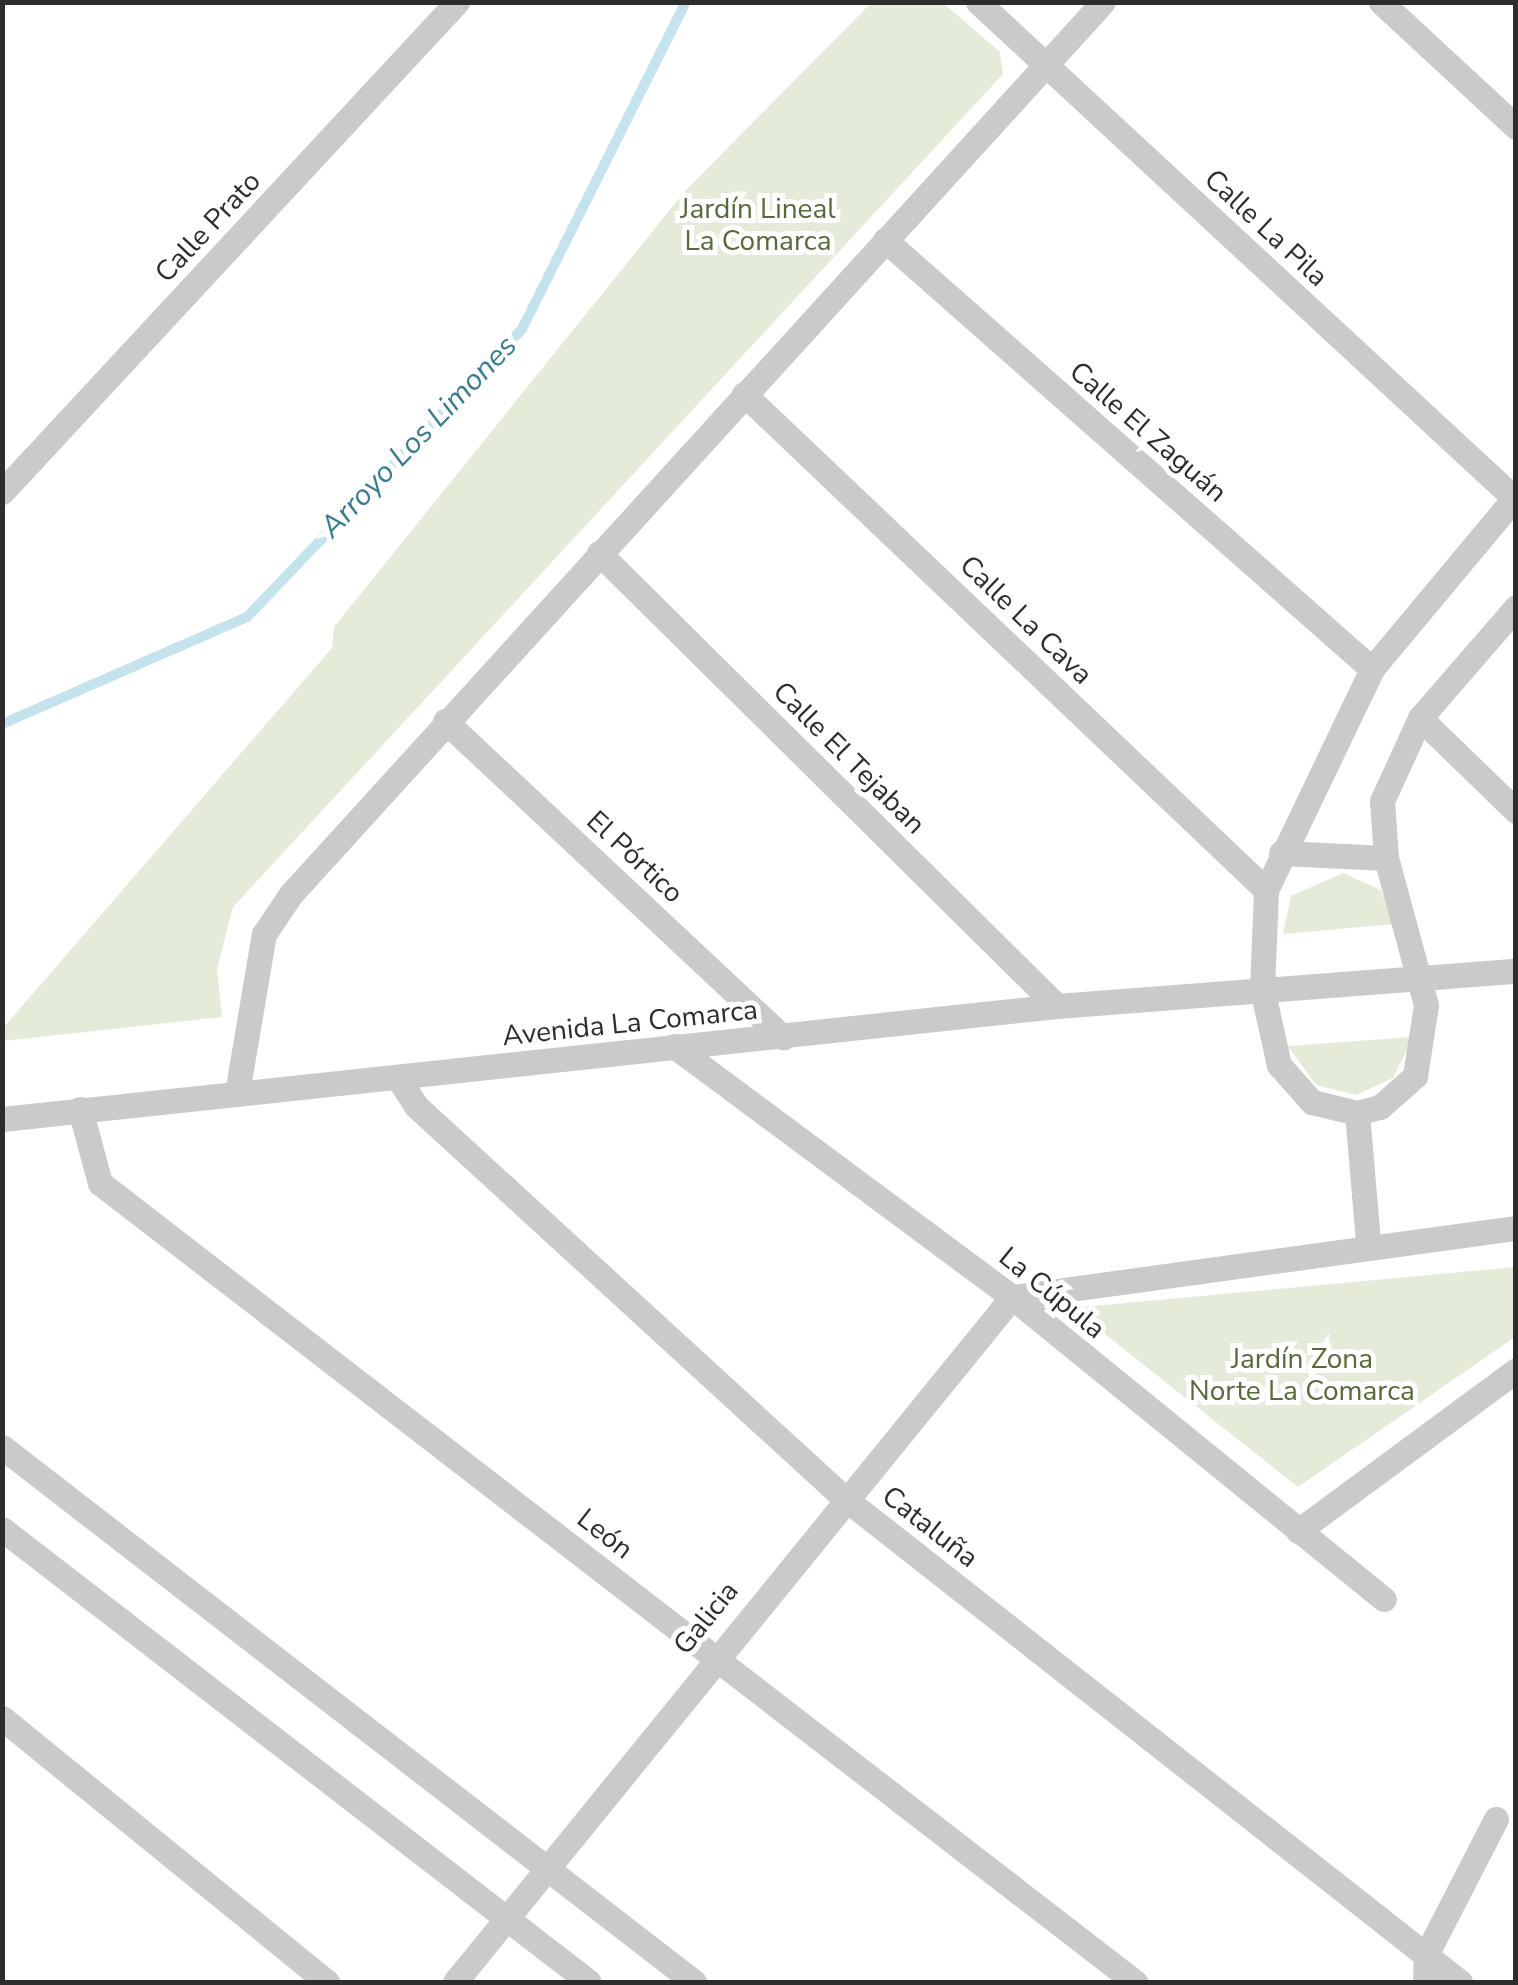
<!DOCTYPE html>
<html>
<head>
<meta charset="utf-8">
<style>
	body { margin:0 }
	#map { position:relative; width:1518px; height:1985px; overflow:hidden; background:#fff; font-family:"Nunito Sans",sans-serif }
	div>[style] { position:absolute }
	.green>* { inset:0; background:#e5ebd9 }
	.stream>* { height:10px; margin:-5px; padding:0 5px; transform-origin:5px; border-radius:5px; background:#c4e3ec }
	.minor>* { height:25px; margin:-12.5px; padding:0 12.5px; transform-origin:12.5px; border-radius:12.5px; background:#cacaca }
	span { translate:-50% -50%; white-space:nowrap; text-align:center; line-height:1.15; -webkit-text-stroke:10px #fff; paint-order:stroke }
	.park-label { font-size:28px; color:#576a39 }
	.street-label { font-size:28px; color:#2d2d2d }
	.water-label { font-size:30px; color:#387c91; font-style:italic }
	.frame { position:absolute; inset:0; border:5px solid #2d2d2d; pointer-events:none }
</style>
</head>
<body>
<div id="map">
	<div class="green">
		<i style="clip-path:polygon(872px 2px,943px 3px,1000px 52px,1003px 74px,233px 907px,217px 969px,222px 1017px,3px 1041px,3px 1028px,332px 648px,334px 627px,685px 191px)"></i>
		<i style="clip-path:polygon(1343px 873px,1381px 890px,1394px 924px,1283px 934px,1291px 896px)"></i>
		<i style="clip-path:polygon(1413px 1037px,1393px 1078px,1356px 1095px,1316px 1085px,1288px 1046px)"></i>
		<i style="clip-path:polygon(1515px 1267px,1515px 1337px,1298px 1487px,1072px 1308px)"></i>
	</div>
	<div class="stream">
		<i style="left:2px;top:724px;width:267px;rotate:-23.6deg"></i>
		<i style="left:247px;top:617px;width:398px;rotate:-46.3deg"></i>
		<i style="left:522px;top:329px;width:366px;rotate:-63.4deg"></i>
	</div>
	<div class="minor">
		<i style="left:978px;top:2px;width:730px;rotate:42.78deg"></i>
		<i style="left:1381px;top:2px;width:184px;rotate:42.8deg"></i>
		<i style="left:885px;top:240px;width:649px;rotate:41.38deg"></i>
		<i style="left:744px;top:394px;width:720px;rotate:43.54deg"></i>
		<i style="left:2px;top:492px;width:669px;rotate:-47.12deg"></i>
		<i style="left:1516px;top:496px;width:225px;rotate:129.8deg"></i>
		<i style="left:1372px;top:669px;width:245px;rotate:115.6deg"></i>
		<i style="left:1266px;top:890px;width:98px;rotate:92.3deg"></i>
		<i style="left:1262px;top:988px;width:79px;rotate:77.6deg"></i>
		<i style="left:1279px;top:1065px;width:50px;rotate:48.3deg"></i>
		<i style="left:1312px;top:1102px;width:46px;rotate:13.7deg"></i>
		<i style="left:1357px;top:1113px;width:24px;rotate:-15deg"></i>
		<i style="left:1380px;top:1107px;width:47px;rotate:-41.5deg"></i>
		<i style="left:1415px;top:1076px;width:72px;rotate:-81.2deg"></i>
		<i style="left:1426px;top:1005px;width:152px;rotate:-105.2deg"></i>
		<i style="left:1386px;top:858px;width:57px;rotate:-94deg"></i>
		<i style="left:1382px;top:801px;width:91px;rotate:-65.4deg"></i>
		<i style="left:1420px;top:718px;width:147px;rotate:-49.1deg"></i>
		<i style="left:599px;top:553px;width:644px;rotate:44.69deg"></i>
		<i style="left:1420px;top:718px;width:134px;rotate:44.1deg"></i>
		<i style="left:445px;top:721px;width:463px;rotate:43.1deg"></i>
		<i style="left:1281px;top:853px;width:105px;rotate:2.7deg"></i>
		<i style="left:674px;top:1046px;width:421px;rotate:36.6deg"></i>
		<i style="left:1012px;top:1297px;width:479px;rotate:39.1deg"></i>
		<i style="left:398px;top:1078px;width:33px;rotate:57deg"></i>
		<i style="left:416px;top:1106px;width:579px;rotate:42.48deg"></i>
		<i style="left:843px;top:1497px;width:785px;rotate:38.17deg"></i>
		<i style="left:238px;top:1087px;width:155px;rotate:-80.4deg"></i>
		<i style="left:264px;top:934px;width:48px;rotate:-56deg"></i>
		<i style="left:291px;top:894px;width:1206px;rotate:-47.69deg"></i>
		<i style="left:80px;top:1109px;width:77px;rotate:74.9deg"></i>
		<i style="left:100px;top:1183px;width:1308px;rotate:37.67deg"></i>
		<i style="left:1357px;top:1113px;width:129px;rotate:85.1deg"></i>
		<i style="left:2px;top:1119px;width:1061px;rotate:-6.11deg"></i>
		<i style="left:1057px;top:1006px;width:460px;rotate:-4.4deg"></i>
		<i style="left:2px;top:1447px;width:875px;rotate:37.71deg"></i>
		<i style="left:2px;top:1529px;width:741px;rotate:37.66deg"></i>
		<i style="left:1298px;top:1531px;width:271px;rotate:-36.4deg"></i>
		<i style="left:2px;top:1718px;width:419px;rotate:39.1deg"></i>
		<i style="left:455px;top:1982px;width:883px;rotate:-50.88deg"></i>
		<i style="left:1012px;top:1297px;width:509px;rotate:-7.8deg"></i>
		<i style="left:1425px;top:1982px;width:27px;rotate:-88deg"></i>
		<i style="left:1426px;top:1955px;width:153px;rotate:-62.8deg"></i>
	</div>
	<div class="park-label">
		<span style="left:758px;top:225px">Jardín Lineal<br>La Comarca</span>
		<span style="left:1302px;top:1375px">Jardín Zona<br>Norte La Comarca</span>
	</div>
	<div class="street-label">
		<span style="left:208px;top:227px;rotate:-47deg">Calle Prato</span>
		<span style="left:1266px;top:228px;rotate:43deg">Calle La Pila</span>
		<span style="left:1148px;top:432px;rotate:41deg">Calle El Zaguán</span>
		<span style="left:1026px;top:620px;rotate:44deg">Calle La Cava</span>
		<span style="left:849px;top:758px;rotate:45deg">Calle El Tejaban</span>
		<span style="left:635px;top:857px;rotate:43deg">El Pórtico</span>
		<span style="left:630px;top:1023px;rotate:-6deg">Avenida La Comarca</span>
		<span style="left:1052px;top:1293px;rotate:39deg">La Cúpula</span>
		<span style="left:930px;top:1527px;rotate:38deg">Cataluña</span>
		<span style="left:605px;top:1534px;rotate:38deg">León</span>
		<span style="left:706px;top:1618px;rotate:-51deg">Galicia</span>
	</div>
	<div class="water-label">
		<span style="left:419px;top:437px;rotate:-46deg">Arroyo Los Limones</span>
	</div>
	<div class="frame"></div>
</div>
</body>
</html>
